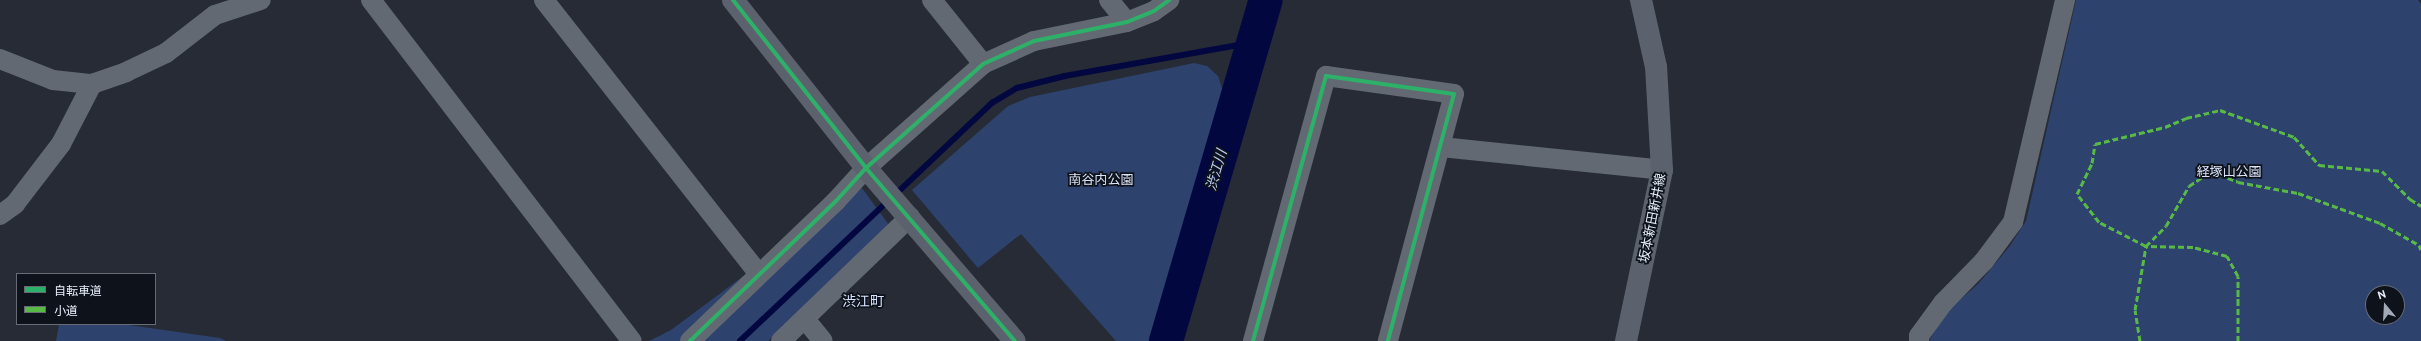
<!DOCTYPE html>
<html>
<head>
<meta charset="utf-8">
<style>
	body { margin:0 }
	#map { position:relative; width:2421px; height:341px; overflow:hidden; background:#262b36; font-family:Ubuntu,"Noto Sans JP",sans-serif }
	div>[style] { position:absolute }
	.green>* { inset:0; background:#2d426d }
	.stream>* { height:5.5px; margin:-2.75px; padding:0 2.75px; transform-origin:2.75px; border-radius:2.75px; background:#030740 }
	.river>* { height:34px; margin:-17px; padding:0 17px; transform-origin:17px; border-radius:17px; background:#030740 }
	.street>* { height:20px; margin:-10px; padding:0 10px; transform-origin:10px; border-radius:10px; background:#636973 }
	.secondary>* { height:22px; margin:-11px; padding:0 11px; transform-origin:11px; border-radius:11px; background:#5c626d }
	.quiet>* { height:3px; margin-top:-1.5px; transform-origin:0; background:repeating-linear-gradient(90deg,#58b947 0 6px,transparent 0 9px) }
	.cycleway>* { height:4px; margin:-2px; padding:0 2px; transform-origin:2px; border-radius:2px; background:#2db169 }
	span { translate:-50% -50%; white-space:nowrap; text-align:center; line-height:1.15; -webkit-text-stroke:3.5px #0e121b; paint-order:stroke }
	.park-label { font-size:13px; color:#dae4f8 }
	.street-label { font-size:13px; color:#e7effc }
	.water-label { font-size:14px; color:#b8ccf2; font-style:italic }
	.neighbourhood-label { font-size:14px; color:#d6e4ff }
	.legend { position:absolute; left:16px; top:273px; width:140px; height:52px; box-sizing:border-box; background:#0e121b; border:1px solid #656a75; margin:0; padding:5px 7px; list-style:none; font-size:12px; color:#e7effc }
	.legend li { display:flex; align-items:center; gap:8px; height:20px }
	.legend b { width:20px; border:1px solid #656a75 }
	.north { position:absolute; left:2365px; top:285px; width:40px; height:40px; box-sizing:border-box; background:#0e121b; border:1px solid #656a75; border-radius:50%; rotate:342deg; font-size:11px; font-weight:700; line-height:16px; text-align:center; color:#e7effc }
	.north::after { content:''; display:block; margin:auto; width:14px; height:18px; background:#a3aab7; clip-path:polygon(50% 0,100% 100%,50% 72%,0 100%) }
</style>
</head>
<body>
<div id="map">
	<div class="green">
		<i style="clip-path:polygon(evenodd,2076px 0,2418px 0,2421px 4px,2421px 341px,1929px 341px,1947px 311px,1978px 284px,2009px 247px,2026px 221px,2076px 0,2373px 293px,2397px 293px,2397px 317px,2373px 317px,2373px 293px)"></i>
		<i style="clip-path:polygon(1194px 63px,1207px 66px,1218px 76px,1226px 100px,1154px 341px,1116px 341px,1021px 234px,978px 268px,912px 190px,1008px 106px,1030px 97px)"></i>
		<i style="clip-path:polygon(862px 188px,889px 225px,768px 341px,649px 341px,671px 330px)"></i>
		<i style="clip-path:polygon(59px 324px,122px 324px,220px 338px,226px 341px,56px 341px)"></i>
	</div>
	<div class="stream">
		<i style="left:895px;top:195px;width:134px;rotate:-43.5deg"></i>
		<i style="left:992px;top:103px;width:29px;rotate:-31deg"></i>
		<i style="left:1017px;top:88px;width:49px;rotate:-14deg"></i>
		<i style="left:1065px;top:76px;width:193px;rotate:-10.1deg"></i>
		<i style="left:740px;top:341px;width:204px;rotate:-43.4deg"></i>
	</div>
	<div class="river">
		<i style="left:1166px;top:341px;width:355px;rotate:-73.7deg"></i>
	</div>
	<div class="street">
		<i style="left:371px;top:0;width:429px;rotate:52.6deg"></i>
		<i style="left:544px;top:0;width:348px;rotate:51.9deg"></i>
		<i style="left:932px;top:0;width:82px;rotate:51.4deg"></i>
		<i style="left:1109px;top:0;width:28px;rotate:51deg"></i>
		<i style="left:0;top:59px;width:57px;rotate:21.6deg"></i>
		<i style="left:53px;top:80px;width:39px;rotate:6deg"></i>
		<i style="left:92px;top:84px;width:36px;rotate:-19deg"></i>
		<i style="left:126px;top:72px;width:44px;rotate:-25.4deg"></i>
		<i style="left:166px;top:53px;width:62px;rotate:-37.8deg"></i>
		<i style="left:215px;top:15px;width:48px;rotate:-18.1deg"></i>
		<i style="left:1441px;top:147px;width:222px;rotate:5.9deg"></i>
		<i style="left:0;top:215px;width:19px;rotate:-36deg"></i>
		<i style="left:15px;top:204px;width:76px;rotate:-52.5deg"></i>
		<i style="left:61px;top:144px;width:68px;rotate:-62.7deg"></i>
		<i style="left:805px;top:319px;width:28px;rotate:51deg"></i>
		<i style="left:690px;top:341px;width:202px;rotate:-43.8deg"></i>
		<i style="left:836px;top:201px;width:45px;rotate:-47.7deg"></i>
		<i style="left:866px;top:168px;width:157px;rotate:-41.6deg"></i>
		<i style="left:983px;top:64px;width:56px;rotate:-24.3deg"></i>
		<i style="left:1034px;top:41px;width:95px;rotate:-11.5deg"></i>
		<i style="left:1127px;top:22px;width:29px;rotate:-22deg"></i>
		<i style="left:1154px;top:11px;width:19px;rotate:-36deg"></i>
		<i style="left:781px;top:341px;width:179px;rotate:-43.9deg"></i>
		<i style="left:1253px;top:341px;width:275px;rotate:-74.6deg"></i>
		<i style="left:1326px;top:76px;width:129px;rotate:8deg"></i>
		<i style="left:1454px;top:94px;width:256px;rotate:105deg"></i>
		<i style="left:1919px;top:341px;width:5px;rotate:-90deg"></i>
		<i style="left:1919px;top:336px;width:41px;rotate:-54deg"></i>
		<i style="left:1943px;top:303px;width:59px;rotate:-45.7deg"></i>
		<i style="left:1984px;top:261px;width:49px;rotate:-53.4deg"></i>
		<i style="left:2013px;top:222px;width:228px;rotate:-76.8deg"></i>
	</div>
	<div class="secondary">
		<i style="left:733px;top:0;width:214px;rotate:51.6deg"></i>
		<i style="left:866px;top:168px;width:228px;rotate:49.3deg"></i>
		<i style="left:1626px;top:341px;width:175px;rotate:-78.1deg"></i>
		<i style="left:1662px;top:170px;width:103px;rotate:-93.3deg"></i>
		<i style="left:1656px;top:67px;width:69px;rotate:-102.6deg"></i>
	</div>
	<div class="quiet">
		<i style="left:2140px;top:341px;width:31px;rotate:-99deg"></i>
		<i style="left:2135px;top:310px;width:65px;rotate:-80.2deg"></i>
		<i style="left:2146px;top:246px;width:28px;rotate:-45deg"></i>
		<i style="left:2166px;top:226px;width:46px;rotate:-60.1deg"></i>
		<i style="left:2189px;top:186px;width:27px;rotate:-34deg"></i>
		<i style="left:2211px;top:171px;width:29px;rotate:22deg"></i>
		<i style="left:2238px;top:182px;width:61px;rotate:10.4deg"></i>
		<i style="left:2298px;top:193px;width:87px;rotate:20.1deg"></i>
		<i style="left:2380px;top:223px;width:45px;rotate:29.4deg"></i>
		<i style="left:2419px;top:245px;width:5px;rotate:68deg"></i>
		<i style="left:2238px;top:341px;width:65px;rotate:-90deg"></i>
		<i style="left:2238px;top:276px;width:23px;rotate:-119deg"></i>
		<i style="left:2227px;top:256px;width:35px;rotate:-165deg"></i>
		<i style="left:2193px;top:247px;width:47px;rotate:-178.8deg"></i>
		<i style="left:2146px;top:246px;width:53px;rotate:-152.9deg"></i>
		<i style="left:2099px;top:222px;width:36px;rotate:-128deg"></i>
		<i style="left:2077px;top:194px;width:34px;rotate:-64deg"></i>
		<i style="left:2092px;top:163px;width:19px;rotate:-81deg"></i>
		<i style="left:2095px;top:144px;width:72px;rotate:-13.7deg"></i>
		<i style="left:2165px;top:127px;width:23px;rotate:-23deg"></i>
		<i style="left:2186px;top:118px;width:35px;rotate:-13deg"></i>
		<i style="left:2220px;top:110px;width:79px;rotate:20deg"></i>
		<i style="left:2294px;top:137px;width:38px;rotate:48deg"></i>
		<i style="left:2319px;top:165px;width:63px;rotate:5.4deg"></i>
		<i style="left:2382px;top:171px;width:40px;rotate:45deg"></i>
		<i style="left:2410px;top:199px;width:13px;rotate:32deg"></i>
	</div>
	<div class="cycleway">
		<i style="left:733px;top:0;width:214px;rotate:51.6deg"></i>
		<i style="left:866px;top:168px;width:228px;rotate:49.3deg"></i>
		<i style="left:690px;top:341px;width:202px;rotate:-43.8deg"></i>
		<i style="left:836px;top:201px;width:45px;rotate:-47.7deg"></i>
		<i style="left:866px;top:168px;width:157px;rotate:-41.6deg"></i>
		<i style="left:983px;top:64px;width:56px;rotate:-24.3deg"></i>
		<i style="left:1034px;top:41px;width:95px;rotate:-11.5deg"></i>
		<i style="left:1127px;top:22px;width:29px;rotate:-22deg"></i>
		<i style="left:1154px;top:11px;width:19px;rotate:-36deg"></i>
		<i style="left:1253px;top:341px;width:275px;rotate:-74.6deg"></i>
		<i style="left:1326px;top:76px;width:129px;rotate:8deg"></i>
		<i style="left:1454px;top:94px;width:256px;rotate:105deg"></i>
	</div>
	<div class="park-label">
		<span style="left:2229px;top:171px">経塚山公園</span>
		<span style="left:1101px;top:179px">南谷内公園</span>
	</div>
	<div class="street-label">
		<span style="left:1652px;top:218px;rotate:-79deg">坂本新田新井線</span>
	</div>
	<div class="water-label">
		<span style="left:1216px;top:170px;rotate:-74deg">渋江川</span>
	</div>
	<div class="neighbourhood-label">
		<span style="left:863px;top:301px">渋江町</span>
	</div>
	<ul class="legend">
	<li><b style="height:5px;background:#2db169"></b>自転車道</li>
	<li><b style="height:5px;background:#58b947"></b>小道</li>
	</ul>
	<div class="north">N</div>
</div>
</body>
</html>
